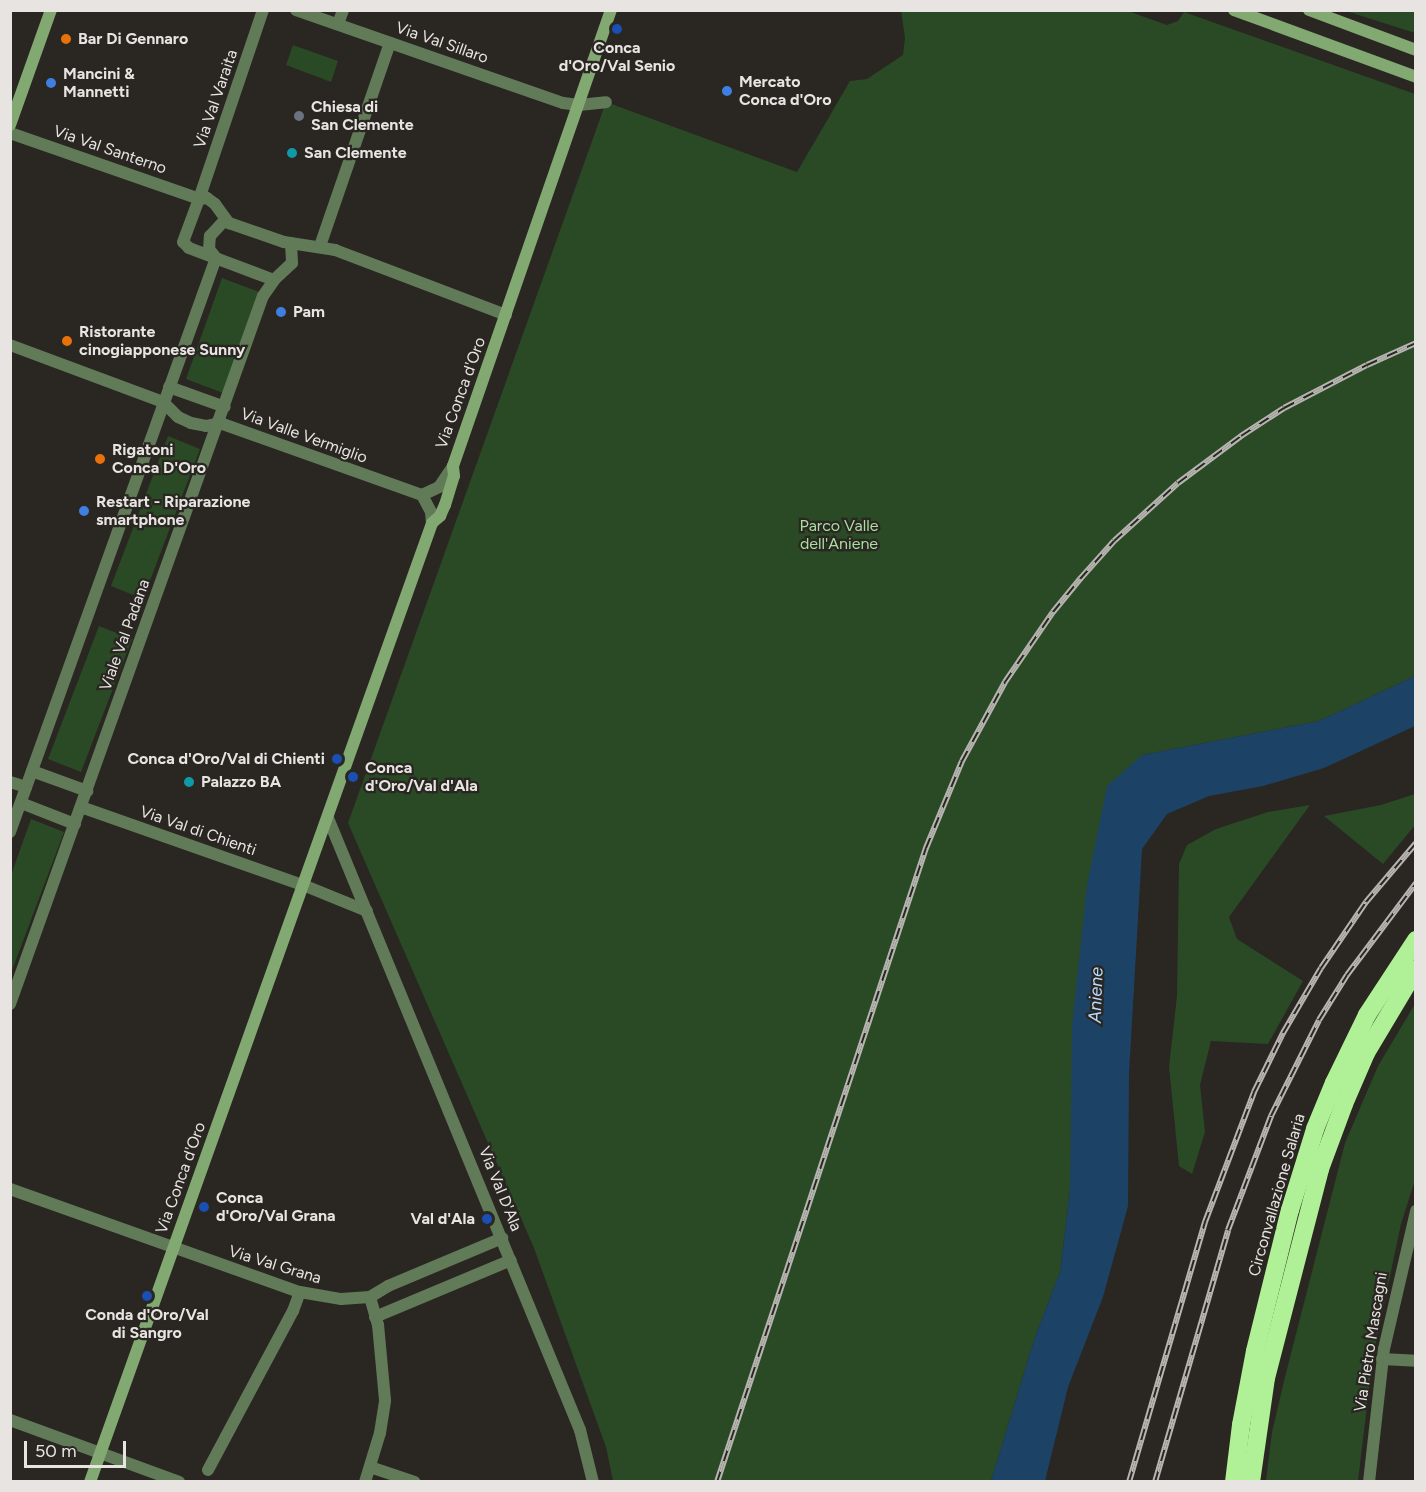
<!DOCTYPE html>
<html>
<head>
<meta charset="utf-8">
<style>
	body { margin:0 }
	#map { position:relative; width:1426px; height:1492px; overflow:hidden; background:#2a2622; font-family:Figtree,sans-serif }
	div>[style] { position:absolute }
	.green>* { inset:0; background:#294a24 }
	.water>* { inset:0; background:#1c4365 }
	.street>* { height:12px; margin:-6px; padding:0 6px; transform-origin:6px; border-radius:6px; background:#617a57 }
	.secondary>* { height:12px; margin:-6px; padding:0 6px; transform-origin:6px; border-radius:6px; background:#81a971 }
	.highway>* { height:18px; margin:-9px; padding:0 9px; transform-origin:9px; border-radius:9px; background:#b0f097 }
	.rail>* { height:6px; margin-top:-3px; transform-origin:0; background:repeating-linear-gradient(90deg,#2a2622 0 11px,#b7b4b1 0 22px); box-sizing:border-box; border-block:2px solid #b7b4b1 }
	.dots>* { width:16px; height:16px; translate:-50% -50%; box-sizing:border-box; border:3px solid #2a2622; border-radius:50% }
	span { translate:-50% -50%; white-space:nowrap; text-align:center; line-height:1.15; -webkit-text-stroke:4.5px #2a2622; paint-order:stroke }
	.poi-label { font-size:16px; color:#e7e4e2; font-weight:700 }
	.left { translate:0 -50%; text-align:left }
	.right { translate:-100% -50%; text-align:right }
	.street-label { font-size:16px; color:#e7e4e2 }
	.park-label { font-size:16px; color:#a8df9f }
	.water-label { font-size:18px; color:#b6dafd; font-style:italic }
	.frame { position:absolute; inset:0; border:12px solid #e7e4e2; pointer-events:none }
	.scale { position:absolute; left:24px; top:1441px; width:102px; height:27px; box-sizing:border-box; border:3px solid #e7e4e2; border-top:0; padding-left:8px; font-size:18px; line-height:21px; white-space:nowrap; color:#e7e4e2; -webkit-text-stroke:4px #2a2622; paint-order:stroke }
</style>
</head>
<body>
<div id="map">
	<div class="green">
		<i style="clip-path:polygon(901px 10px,1125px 10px,1167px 25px,1178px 21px,1184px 12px,1415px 94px,1415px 676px,1319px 721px,1142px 755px,1070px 1190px,1060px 1272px,1034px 1340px,991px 1481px,613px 1481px,606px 1447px,534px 1248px,348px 823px,606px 102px,797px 172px,850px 81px,867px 79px,903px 55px,905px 38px)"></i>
		<i style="clip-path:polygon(1346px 11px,1415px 11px,1415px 33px)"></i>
		<i style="clip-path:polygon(293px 45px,338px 61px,331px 82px,286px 65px)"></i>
		<i style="clip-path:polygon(222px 278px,259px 292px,223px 393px,186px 379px)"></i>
		<i style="clip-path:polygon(168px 436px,200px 449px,143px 599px,111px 586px)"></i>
		<i style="clip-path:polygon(99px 626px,132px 639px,81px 772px,48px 759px)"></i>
		<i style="clip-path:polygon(1415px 794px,1415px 825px,1383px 864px,1324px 816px,1381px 805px)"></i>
		<i style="clip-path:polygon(1310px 805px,1229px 917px,1237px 939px,1303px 981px,1268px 1044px,1211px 1041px,1200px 1085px,1205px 1132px,1192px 1174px,1179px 1166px,1169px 1067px,1177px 996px,1179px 864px,1187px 845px,1216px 829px,1268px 812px)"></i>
		<i style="clip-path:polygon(31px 819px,64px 832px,11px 973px,11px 875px)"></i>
		<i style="clip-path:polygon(1415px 1004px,1415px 1180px,1401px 1224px,1373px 1356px,1358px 1481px,1266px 1481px,1272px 1432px,1285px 1377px,1345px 1143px,1378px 1066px)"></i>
	</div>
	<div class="water">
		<i style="clip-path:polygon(1415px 676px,1415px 726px,1324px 768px,1263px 786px,1209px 796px,1167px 814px,1142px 849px,1129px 1074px,1128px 1206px,1103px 1297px,1068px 1387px,1045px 1481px,991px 1481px,1034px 1340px,1060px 1272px,1070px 1190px,1072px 1025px,1087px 885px,1107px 786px,1142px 755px,1319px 721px)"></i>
	</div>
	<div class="street">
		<i style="left:296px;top:10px;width:283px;rotate:19.2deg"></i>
		<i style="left:563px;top:103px;width:16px;rotate:7deg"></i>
		<i style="left:579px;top:105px;width:27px;rotate:-6deg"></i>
		<i style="left:338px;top:24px;width:15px;rotate:-70deg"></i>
		<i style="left:10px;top:133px;width:200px;rotate:19.2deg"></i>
		<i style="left:199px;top:199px;width:200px;rotate:-71.3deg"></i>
		<i style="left:291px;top:243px;width:20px;rotate:87deg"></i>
		<i style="left:292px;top:263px;width:25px;rotate:137deg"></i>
		<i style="left:274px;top:280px;width:91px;rotate:-159.4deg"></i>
		<i style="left:189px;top:248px;width:8px;rotate:-135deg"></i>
		<i style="left:183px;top:242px;width:46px;rotate:-69.6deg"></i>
		<i style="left:199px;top:199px;width:8px;rotate:-7deg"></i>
		<i style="left:207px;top:198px;width:10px;rotate:37deg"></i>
		<i style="left:215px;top:204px;width:24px;rotate:54deg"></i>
		<i style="left:229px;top:223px;width:58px;rotate:19.1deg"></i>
		<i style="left:284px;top:242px;width:52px;rotate:8.9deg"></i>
		<i style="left:335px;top:250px;width:183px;rotate:20.8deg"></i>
		<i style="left:320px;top:246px;width:215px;rotate:-71deg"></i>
		<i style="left:10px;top:345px;width:163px;rotate:20.4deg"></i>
		<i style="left:163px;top:402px;width:21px;rotate:45deg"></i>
		<i style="left:178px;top:417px;width:14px;rotate:25deg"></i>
		<i style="left:191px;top:423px;width:15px;rotate:11deg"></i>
		<i style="left:206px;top:426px;width:14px;rotate:-12deg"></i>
		<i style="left:220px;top:423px;width:214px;rotate:19.6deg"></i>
		<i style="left:422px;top:495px;width:19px;rotate:62deg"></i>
		<i style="left:431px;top:512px;width:11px;rotate:85deg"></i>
		<i style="left:169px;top:387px;width:59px;rotate:19.7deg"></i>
		<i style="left:422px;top:495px;width:19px;rotate:-25deg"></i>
		<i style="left:439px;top:487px;width:25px;rotate:-56deg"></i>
		<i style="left:32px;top:771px;width:59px;rotate:20deg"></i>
		<i style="left:10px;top:782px;width:17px;rotate:17deg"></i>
		<i style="left:21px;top:803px;width:58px;rotate:21.3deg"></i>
		<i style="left:81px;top:807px;width:235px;rotate:19.4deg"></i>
		<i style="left:303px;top:885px;width:69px;rotate:22.1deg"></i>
		<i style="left:328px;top:818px;width:662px;rotate:67.62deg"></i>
		<i style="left:580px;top:1430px;width:54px;rotate:76deg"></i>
		<i style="left:10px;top:832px;width:610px;rotate:-70.26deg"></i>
		<i style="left:216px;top:258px;width:11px;rotate:-128deg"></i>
		<i style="left:209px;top:249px;width:13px;rotate:-86deg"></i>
		<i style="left:210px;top:236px;width:22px;rotate:-47deg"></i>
		<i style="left:10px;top:1004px;width:752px;rotate:-70.34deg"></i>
		<i style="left:263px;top:296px;width:19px;rotate:-55deg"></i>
		<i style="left:10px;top:1189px;width:308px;rotate:19.6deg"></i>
		<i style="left:300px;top:1292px;width:42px;rotate:9.7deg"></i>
		<i style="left:341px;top:1299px;width:29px;rotate:-4deg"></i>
		<i style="left:370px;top:1297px;width:21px;rotate:-31deg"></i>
		<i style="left:388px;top:1286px;width:124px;rotate:-22.8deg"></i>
		<i style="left:375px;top:1317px;width:147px;rotate:-22.7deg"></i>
		<i style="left:1382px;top:1359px;width:34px;rotate:3deg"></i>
		<i style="left:10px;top:1420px;width:180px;rotate:20.1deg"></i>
		<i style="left:370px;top:1467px;width:47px;rotate:18.4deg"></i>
		<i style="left:208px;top:1470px;width:180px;rotate:-61.9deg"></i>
		<i style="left:293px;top:1311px;width:20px;rotate:-70deg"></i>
		<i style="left:365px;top:1482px;width:51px;rotate:-73deg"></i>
		<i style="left:380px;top:1433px;width:33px;rotate:-81deg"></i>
		<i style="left:385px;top:1400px;width:75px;rotate:-95.3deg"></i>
		<i style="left:378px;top:1325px;width:29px;rotate:-106deg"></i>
		<i style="left:1369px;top:1482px;width:134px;rotate:-83.6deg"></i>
		<i style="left:1384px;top:1349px;width:142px;rotate:-76.9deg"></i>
	</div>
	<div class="secondary">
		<i style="left:1234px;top:10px;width:194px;rotate:20.2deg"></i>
		<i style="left:1309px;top:10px;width:114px;rotate:20.5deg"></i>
		<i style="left:10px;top:125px;width:122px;rotate:-70.4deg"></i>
		<i style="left:90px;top:1482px;width:1018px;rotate:-70.37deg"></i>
		<i style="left:432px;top:523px;width:11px;rotate:-41deg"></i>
		<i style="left:440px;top:516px;width:12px;rotate:-66deg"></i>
		<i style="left:445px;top:505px;width:30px;rotate:-73deg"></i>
		<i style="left:454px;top:476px;width:10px;rotate:-96deg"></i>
		<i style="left:453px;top:466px;width:483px;rotate:-70.9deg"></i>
	</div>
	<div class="highway">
		<i style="left:1234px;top:1482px;width:57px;rotate:-83deg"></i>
		<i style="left:1241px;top:1425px;width:75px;rotate:-79.3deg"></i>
		<i style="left:1255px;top:1351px;width:145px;rotate:-76.1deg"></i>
		<i style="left:1290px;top:1210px;width:85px;rotate:-72.8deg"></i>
		<i style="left:1315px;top:1129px;width:50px;rotate:-67.6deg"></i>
		<i style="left:1334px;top:1083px;width:76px;rotate:-64.1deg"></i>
		<i style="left:1367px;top:1015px;width:90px;rotate:-56.8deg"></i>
		<i style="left:1251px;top:1482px;width:105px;rotate:-81.8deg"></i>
		<i style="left:1266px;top:1378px;width:216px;rotate:-75.5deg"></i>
		<i style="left:1320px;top:1169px;width:69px;rotate:-69.7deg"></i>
		<i style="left:1344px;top:1104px;width:56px;rotate:-66.7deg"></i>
		<i style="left:1366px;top:1053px;width:98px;rotate:-59.2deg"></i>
	</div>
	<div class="rail">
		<i style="left:717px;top:1482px;width:668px;rotate:-71.76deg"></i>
		<i style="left:926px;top:848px;width:94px;rotate:-67.5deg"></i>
		<i style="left:962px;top:761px;width:90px;rotate:-61.4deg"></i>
		<i style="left:1005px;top:682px;width:85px;rotate:-55.6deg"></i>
		<i style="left:1053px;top:612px;width:43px;rotate:-50.7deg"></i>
		<i style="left:1080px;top:579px;width:51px;rotate:-48.2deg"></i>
		<i style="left:1114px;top:541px;width:86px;rotate:-42.2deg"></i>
		<i style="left:1178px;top:483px;width:79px;rotate:-36.7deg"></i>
		<i style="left:1241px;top:436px;width:51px;rotate:-33.1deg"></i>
		<i style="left:1284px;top:408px;width:93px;rotate:-27.4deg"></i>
		<i style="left:1367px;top:365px;width:54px;rotate:-24.2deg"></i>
		<i style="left:1129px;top:1482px;width:271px;rotate:-73.7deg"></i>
		<i style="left:1205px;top:1222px;width:139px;rotate:-69.3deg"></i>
		<i style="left:1254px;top:1092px;width:66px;rotate:-63.8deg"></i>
		<i style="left:1283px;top:1033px;width:75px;rotate:-59.7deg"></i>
		<i style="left:1321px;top:968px;width:80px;rotate:-55.7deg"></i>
		<i style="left:1366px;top:902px;width:77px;rotate:-49.7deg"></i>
		<i style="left:1155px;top:1482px;width:262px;rotate:-73.8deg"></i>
		<i style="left:1228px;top:1230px;width:122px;rotate:-69.3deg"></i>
		<i style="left:1271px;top:1116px;width:107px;rotate:-63.4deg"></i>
		<i style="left:1319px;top:1020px;width:53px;rotate:-58.1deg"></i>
		<i style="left:1347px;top:975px;width:115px;rotate:-53.1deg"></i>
	</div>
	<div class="dots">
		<i style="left:617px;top:29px;background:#1a4fb4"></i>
		<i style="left:66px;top:39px;background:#e8710a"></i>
		<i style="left:51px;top:83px;background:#3f7fe0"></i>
		<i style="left:727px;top:91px;background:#3f7fe0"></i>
		<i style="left:299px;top:116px;background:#6b7280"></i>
		<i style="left:292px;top:153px;background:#0f9aa8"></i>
		<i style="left:281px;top:312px;background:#3f7fe0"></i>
		<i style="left:67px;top:341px;background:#e8710a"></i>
		<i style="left:100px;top:459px;background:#e8710a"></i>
		<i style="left:84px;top:511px;background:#3f7fe0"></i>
		<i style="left:337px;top:759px;background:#1a4fb4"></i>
		<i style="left:353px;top:777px;background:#1a4fb4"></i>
		<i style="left:189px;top:782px;background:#0f9aa8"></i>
		<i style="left:204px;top:1207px;background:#1a4fb4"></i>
		<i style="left:487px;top:1219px;background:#1a4fb4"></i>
		<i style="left:147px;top:1296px;background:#1a4fb4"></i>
	</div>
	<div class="poi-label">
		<span class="left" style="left:78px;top:39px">Bar Di Gennaro</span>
		<span style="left:617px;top:57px">Conca<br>d'Oro/Val Senio</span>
		<span class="left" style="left:63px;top:83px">Mancini &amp;<br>Mannetti</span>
		<span class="left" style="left:739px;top:91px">Mercato<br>Conca d'Oro</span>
		<span class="left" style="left:311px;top:116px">Chiesa di<br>San Clemente</span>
		<span class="left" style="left:304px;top:153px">San Clemente</span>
		<span class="left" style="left:293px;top:312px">Pam</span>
		<span class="left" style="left:79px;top:341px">Ristorante<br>cinogiapponese Sunny</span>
		<span class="left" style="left:112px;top:459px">Rigatoni<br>Conca D'Oro</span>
		<span class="left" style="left:96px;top:511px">Restart - Riparazione<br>smartphone</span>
		<span class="right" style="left:325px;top:759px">Conca d'Oro/Val di Chienti</span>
		<span class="left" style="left:365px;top:777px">Conca<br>d'Oro/Val d'Ala</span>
		<span class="left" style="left:201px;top:782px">Palazzo BA</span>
		<span class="left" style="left:216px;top:1207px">Conca<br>d'Oro/Val Grana</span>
		<span class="right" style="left:475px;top:1219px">Val d'Ala</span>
		<span style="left:147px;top:1324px">Conda d'Oro/Val<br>di Sangro</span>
	</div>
	<div class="street-label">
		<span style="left:442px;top:43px;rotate:19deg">Via Val Sillaro</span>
		<span style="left:216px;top:99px;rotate:-71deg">Via Val Varaita</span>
		<span style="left:110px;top:150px;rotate:19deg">Via Val Santerno</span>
		<span style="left:461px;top:393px;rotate:-70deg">Via Conca d'Oro</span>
		<span style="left:304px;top:436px;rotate:20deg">Via Valle Vermiglio</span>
		<span style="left:125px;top:635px;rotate:-70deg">Viale Val Padana</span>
		<span style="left:198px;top:831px;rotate:19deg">Via Val di Chienti</span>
		<span style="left:181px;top:1178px;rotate:-70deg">Via Conca d'Oro</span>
		<span style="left:500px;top:1189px;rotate:68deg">Via Val D'Ala</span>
		<span style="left:1277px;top:1195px;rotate:-74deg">Circonvallazione Salaria</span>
		<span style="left:275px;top:1265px;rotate:17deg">Via Val Grana</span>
		<span style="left:1371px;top:1342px;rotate:-81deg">Via Pietro Mascagni</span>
	</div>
	<div class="park-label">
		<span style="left:839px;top:535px">Parco Valle<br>dell'Aniene</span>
	</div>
	<div class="water-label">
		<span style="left:1096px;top:995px;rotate:-88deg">Aniene</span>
	</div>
	<div class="frame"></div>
	<div class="scale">50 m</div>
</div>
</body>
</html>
